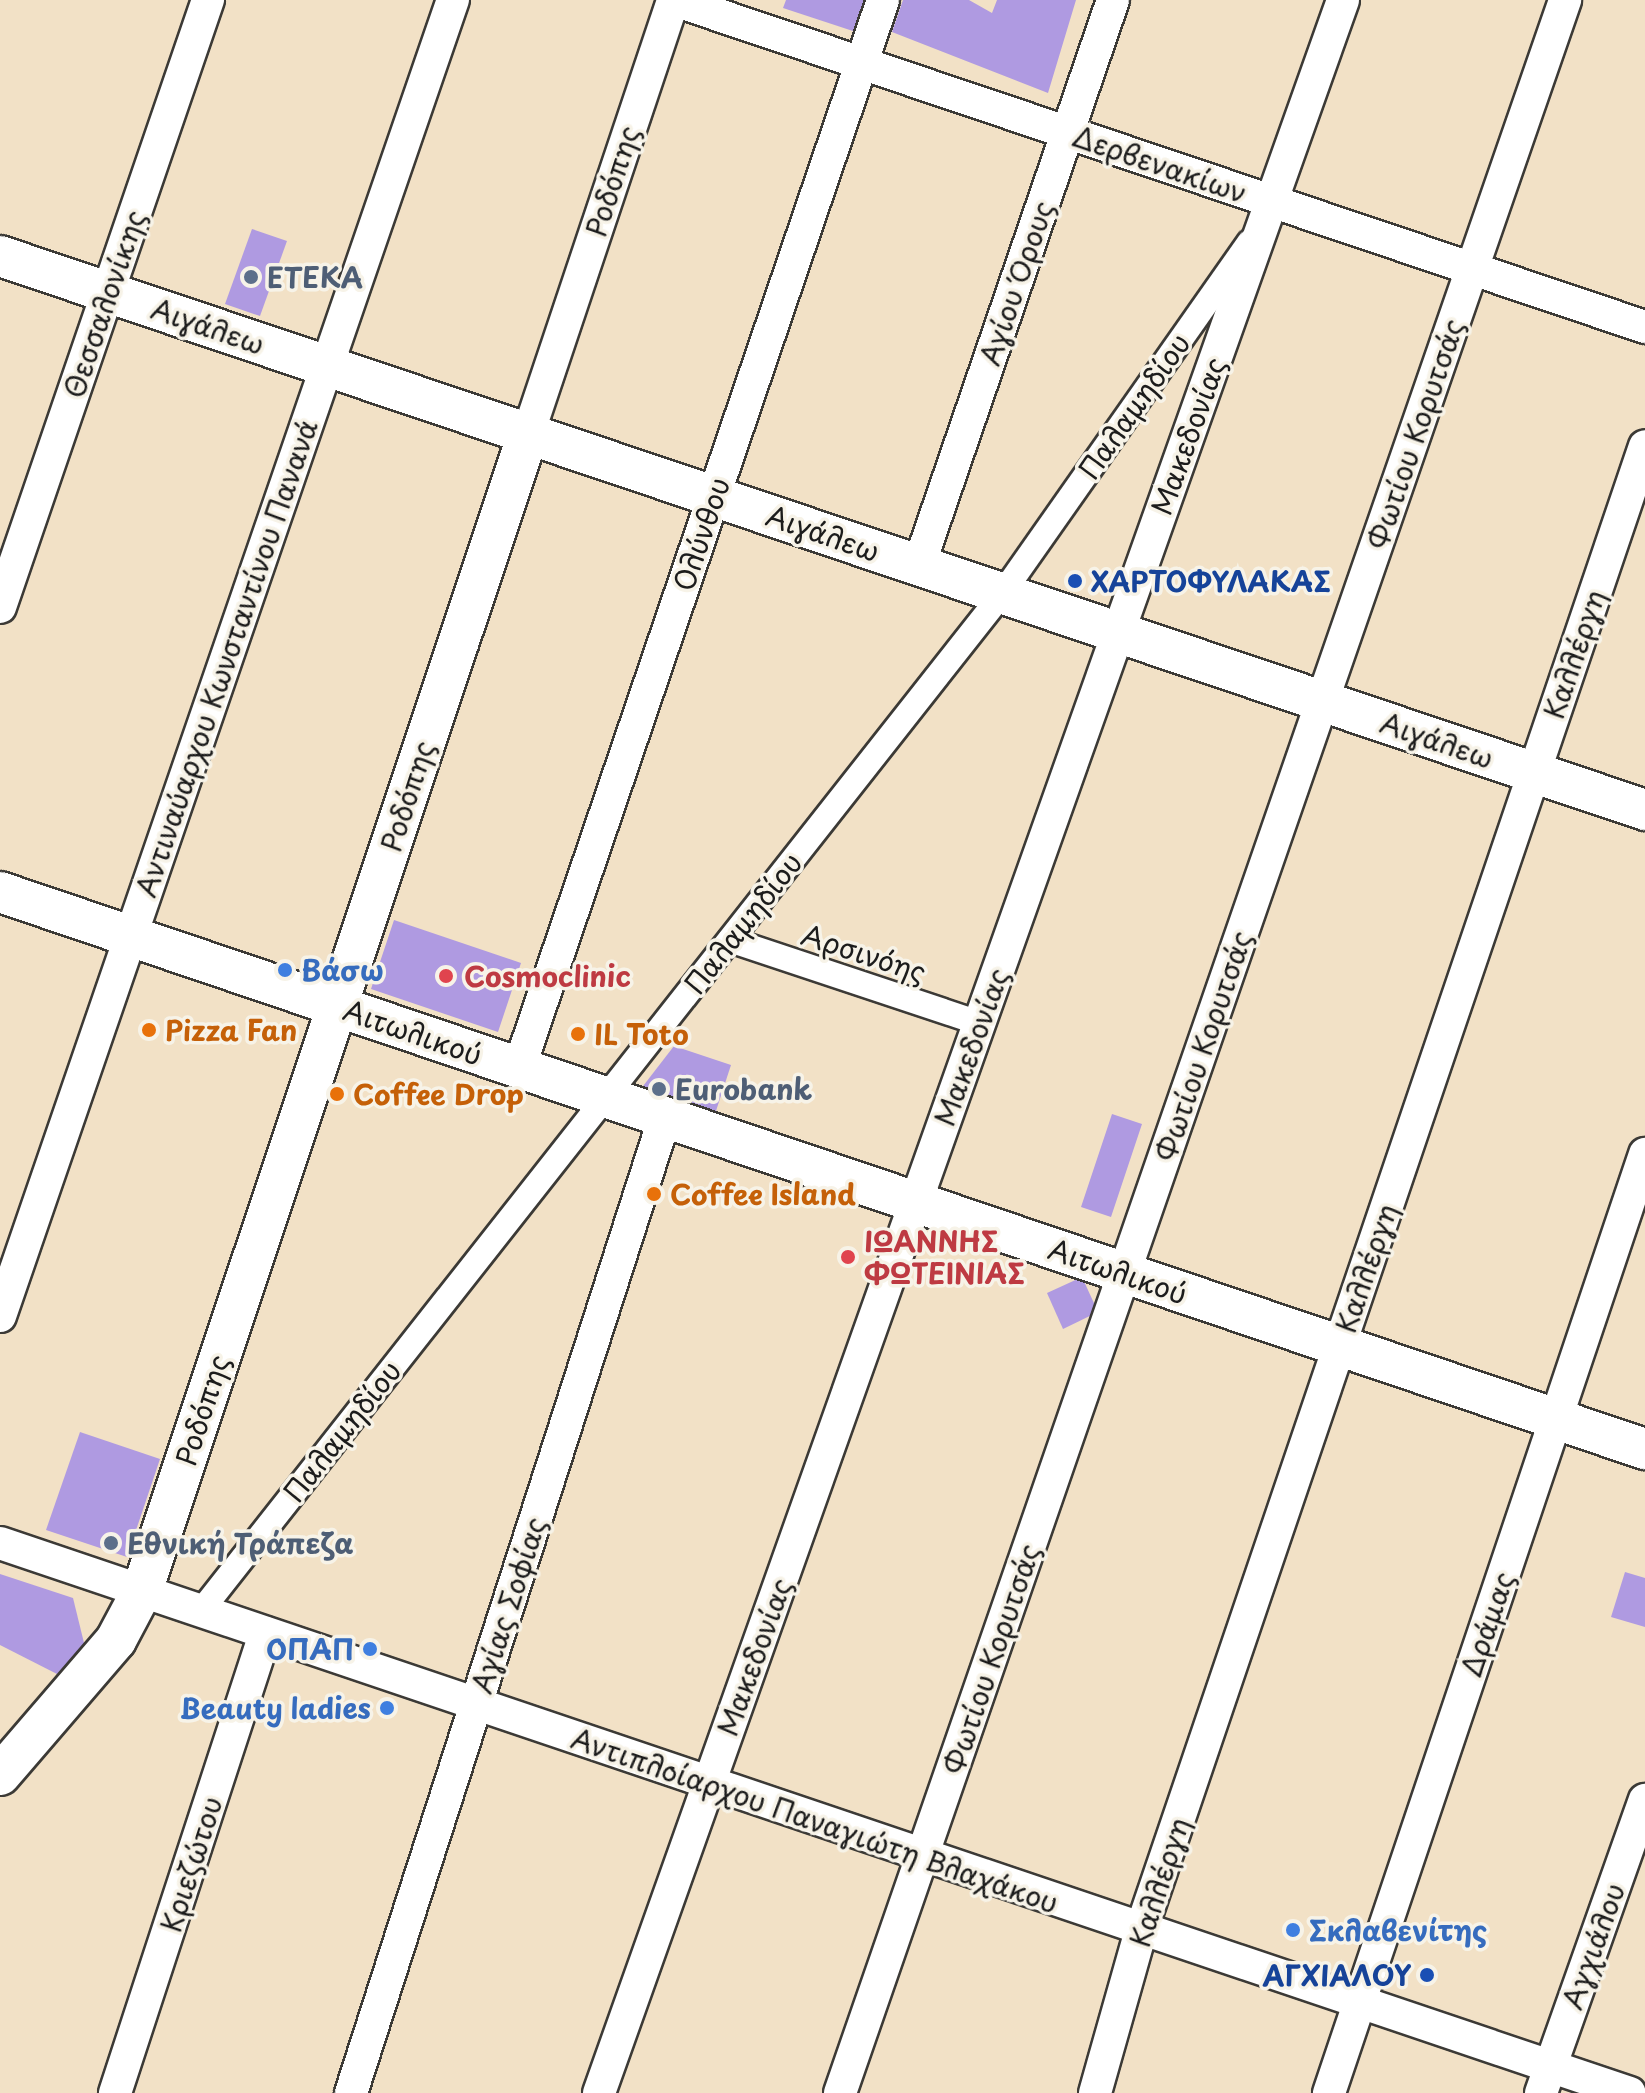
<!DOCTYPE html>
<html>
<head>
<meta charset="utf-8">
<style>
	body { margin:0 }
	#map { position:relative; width:1645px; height:2093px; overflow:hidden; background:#f2e1c6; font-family:"Playpen Sans",sans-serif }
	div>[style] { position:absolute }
	.building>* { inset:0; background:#af9ae1 }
	.roads { filter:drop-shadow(2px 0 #3c3a36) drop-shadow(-2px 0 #3c3a36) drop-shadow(0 2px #3c3a36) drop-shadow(0 -2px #3c3a36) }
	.pedestrian>* { height:24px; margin:-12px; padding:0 12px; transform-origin:12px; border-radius:12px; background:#fff }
	.minor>* { height:32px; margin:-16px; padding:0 16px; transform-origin:16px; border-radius:16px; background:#fff }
	.tertiary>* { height:40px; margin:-20px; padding:0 20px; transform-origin:20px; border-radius:20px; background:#fff }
	.dots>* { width:22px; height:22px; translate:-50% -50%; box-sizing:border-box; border:4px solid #f7f3e8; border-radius:50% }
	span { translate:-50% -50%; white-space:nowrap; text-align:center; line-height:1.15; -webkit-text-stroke:7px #f7f3e8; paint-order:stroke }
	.street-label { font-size:28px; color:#1c1c1c }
	.service-label { font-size:28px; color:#4e5e75; font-weight:700 }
	.left { translate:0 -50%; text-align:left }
	.transit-label { font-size:28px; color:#164399; font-weight:700 }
	.right { translate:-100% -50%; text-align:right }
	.shop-label { font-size:28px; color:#366cbe; font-weight:700 }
	.health-label { font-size:28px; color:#be3a42; font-weight:700 }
	.food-label { font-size:28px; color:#c56008; font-weight:700 }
</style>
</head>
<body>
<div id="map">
	<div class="building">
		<i style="clip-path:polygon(786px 0,870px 0,859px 33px,783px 8px)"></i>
		<i style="clip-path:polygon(903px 0,969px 0,992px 13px,997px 0,1076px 0,1048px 93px,892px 32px)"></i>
		<i style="clip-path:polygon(252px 229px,287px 241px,260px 316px,225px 304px)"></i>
		<i style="clip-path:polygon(394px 920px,521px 963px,498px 1032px,371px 989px)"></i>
		<i style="clip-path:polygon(674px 1046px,731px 1065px,714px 1117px,640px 1090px)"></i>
		<i style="clip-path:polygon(1112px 1114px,1142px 1124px,1111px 1217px,1081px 1207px)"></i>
		<i style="clip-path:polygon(1082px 1277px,1098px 1312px,1063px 1329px,1047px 1293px)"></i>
		<i style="clip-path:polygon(80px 1432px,160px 1459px,127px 1557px,46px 1530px)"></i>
		<i style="clip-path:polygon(1625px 1572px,1645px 1578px,1645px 1627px,1611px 1617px)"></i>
		<i style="clip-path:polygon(0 1574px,73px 1598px,85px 1647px,57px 1674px,0 1645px)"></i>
	</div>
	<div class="roads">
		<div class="pedestrian">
			<i style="left:730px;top:940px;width:263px;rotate:18.4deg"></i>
			<i style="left:201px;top:1611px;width:1295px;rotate:-51.78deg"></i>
			<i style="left:1002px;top:594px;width:430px;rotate:-54.9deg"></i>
		</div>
		<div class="minor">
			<i style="left:674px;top:0;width:1025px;rotate:18.61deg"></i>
			<i style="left:528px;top:434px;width:458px;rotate:-71.5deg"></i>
			<i style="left:919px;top:565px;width:597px;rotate:-71.05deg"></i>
			<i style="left:0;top:607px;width:642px;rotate:-71.09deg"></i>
			<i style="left:519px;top:1068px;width:1128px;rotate:-71.18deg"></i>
			<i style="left:0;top:1316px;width:1392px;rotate:-71.01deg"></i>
			<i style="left:0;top:1543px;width:1720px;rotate:18.65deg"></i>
			<i style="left:115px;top:2093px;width:484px;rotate:-71.9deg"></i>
			<i style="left:351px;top:2093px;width:1025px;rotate:-72.17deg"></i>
			<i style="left:599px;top:2093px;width:2221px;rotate:-70.43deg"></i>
			<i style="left:840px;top:2093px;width:2215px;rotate:-70.89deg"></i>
			<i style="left:1095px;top:2093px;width:169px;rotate:-74.2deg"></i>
			<i style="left:1141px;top:1930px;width:1567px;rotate:-71.24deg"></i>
			<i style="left:1329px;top:2093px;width:991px;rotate:-71.4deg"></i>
			<i style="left:1541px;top:2093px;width:311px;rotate:-70.5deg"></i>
		</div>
		<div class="tertiary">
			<i style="left:0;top:256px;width:1736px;rotate:18.61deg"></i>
			<i style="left:0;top:892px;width:1737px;rotate:18.71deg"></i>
			<i style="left:0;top:1775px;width:178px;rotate:-49.3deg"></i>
			<i style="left:116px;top:1640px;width:55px;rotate:-62deg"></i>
			<i style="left:142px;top:1591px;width:1220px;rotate:-71.55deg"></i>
		</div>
	</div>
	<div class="dots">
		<i style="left:251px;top:277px;background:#5c6f8a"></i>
		<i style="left:1075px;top:581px;background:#1a4fb4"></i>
		<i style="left:285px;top:970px;background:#3f7fe0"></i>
		<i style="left:446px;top:976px;background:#e0444e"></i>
		<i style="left:149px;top:1030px;background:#e8710a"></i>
		<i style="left:578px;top:1034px;background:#e8710a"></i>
		<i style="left:659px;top:1089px;background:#5c6f8a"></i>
		<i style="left:337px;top:1094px;background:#e8710a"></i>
		<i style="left:654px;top:1194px;background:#e8710a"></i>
		<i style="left:848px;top:1257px;background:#e0444e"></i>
		<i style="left:111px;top:1543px;background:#5c6f8a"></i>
		<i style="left:370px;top:1649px;background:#3f7fe0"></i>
		<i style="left:387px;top:1708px;background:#3f7fe0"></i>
		<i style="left:1293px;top:1930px;background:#3f7fe0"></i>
		<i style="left:1427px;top:1975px;background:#1a4fb4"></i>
	</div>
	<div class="street-label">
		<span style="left:1160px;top:164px;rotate:19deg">Δερβενακίων</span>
		<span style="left:612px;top:181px;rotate:-72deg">Ροδόπης</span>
		<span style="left:1016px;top:283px;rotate:-71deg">Αγίου Όρους</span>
		<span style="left:104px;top:304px;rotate:-71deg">Θεσσαλονίκης</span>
		<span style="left:208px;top:326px;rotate:19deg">Αιγάλεω</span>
		<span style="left:1134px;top:406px;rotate:-55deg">Παλαμηδίου</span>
		<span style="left:1415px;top:434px;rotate:-71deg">Φωτίου Κορυτσάς</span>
		<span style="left:1188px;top:436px;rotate:-70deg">Μακεδονίας</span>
		<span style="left:823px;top:533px;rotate:19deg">Αιγάλεω</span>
		<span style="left:701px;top:534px;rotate:-71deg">Ολύνθου</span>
		<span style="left:1574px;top:654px;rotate:-71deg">Καλλέργη</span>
		<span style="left:226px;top:658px;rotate:-71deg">Αντιναύαρχου Κωνσταντίνου Πανανά</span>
		<span style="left:1437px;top:740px;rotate:19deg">Αιγάλεω</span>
		<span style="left:407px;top:796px;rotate:-72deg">Ροδόπης</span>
		<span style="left:743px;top:923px;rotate:-52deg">Παλαμηδίου</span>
		<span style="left:864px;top:953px;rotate:18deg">Αρσινόης</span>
		<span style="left:413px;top:1032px;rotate:19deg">Αιτωλικού</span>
		<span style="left:1203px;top:1046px;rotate:-71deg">Φωτίου Κορυτσάς</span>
		<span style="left:971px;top:1047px;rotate:-70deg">Μακεδονίας</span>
		<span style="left:1366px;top:1268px;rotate:-71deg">Καλλέργη</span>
		<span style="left:1118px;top:1271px;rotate:19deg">Αιτωλικού</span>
		<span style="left:202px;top:1410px;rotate:-72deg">Ροδόπης</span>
		<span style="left:342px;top:1431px;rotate:-52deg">Παλαμηδίου</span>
		<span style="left:508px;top:1605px;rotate:-72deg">Αγίας Σοφίας</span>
		<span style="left:1487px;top:1624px;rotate:-71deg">Δράμας</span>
		<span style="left:754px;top:1657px;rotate:-70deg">Μακεδονίας</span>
		<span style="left:991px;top:1659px;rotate:-71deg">Φωτίου Κορυτσάς</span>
		<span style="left:815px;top:1820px;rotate:19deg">Αντιπλοίαρχου Παναγιώτη Βλαχάκου</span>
		<span style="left:191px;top:1864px;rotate:-72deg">Κριεζώτου</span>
		<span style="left:1159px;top:1882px;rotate:-72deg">Καλλέργη</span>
		<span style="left:1593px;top:1946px;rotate:-70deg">Αγχιάλου</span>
	</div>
	<div class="service-label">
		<span class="left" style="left:267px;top:277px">ΕΤΕΚΑ</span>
		<span class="left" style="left:675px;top:1089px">Eurobank</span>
		<span class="left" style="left:127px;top:1543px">Εθνική Τράπεζα</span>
	</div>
	<div class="transit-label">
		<span class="left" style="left:1091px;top:581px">ΧΑΡΤΟΦΥΛΑΚΑΣ</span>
		<span class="right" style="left:1411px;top:1975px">ΑΓΧΙΑΛΟΥ</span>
	</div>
	<div class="shop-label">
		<span class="left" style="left:301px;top:970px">Βάσω</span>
		<span class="right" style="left:354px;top:1649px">ΟΠΑΠ</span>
		<span class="right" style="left:371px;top:1708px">Beauty ladies</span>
		<span class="left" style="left:1309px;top:1930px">Σκλαβενίτης</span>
	</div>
	<div class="health-label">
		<span class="left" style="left:464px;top:976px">Cosmoclinic</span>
		<span class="left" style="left:864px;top:1257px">ΙΩΑΝΝΗΣ<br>ΦΩΤΕΙΝΙΑΣ</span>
	</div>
	<div class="food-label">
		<span class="left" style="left:165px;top:1030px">Pizza Fan</span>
		<span class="left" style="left:594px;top:1034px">IL Toto</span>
		<span class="left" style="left:353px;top:1094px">Coffee Drop</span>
		<span class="left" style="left:670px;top:1194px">Coffee Island</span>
	</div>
</div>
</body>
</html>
